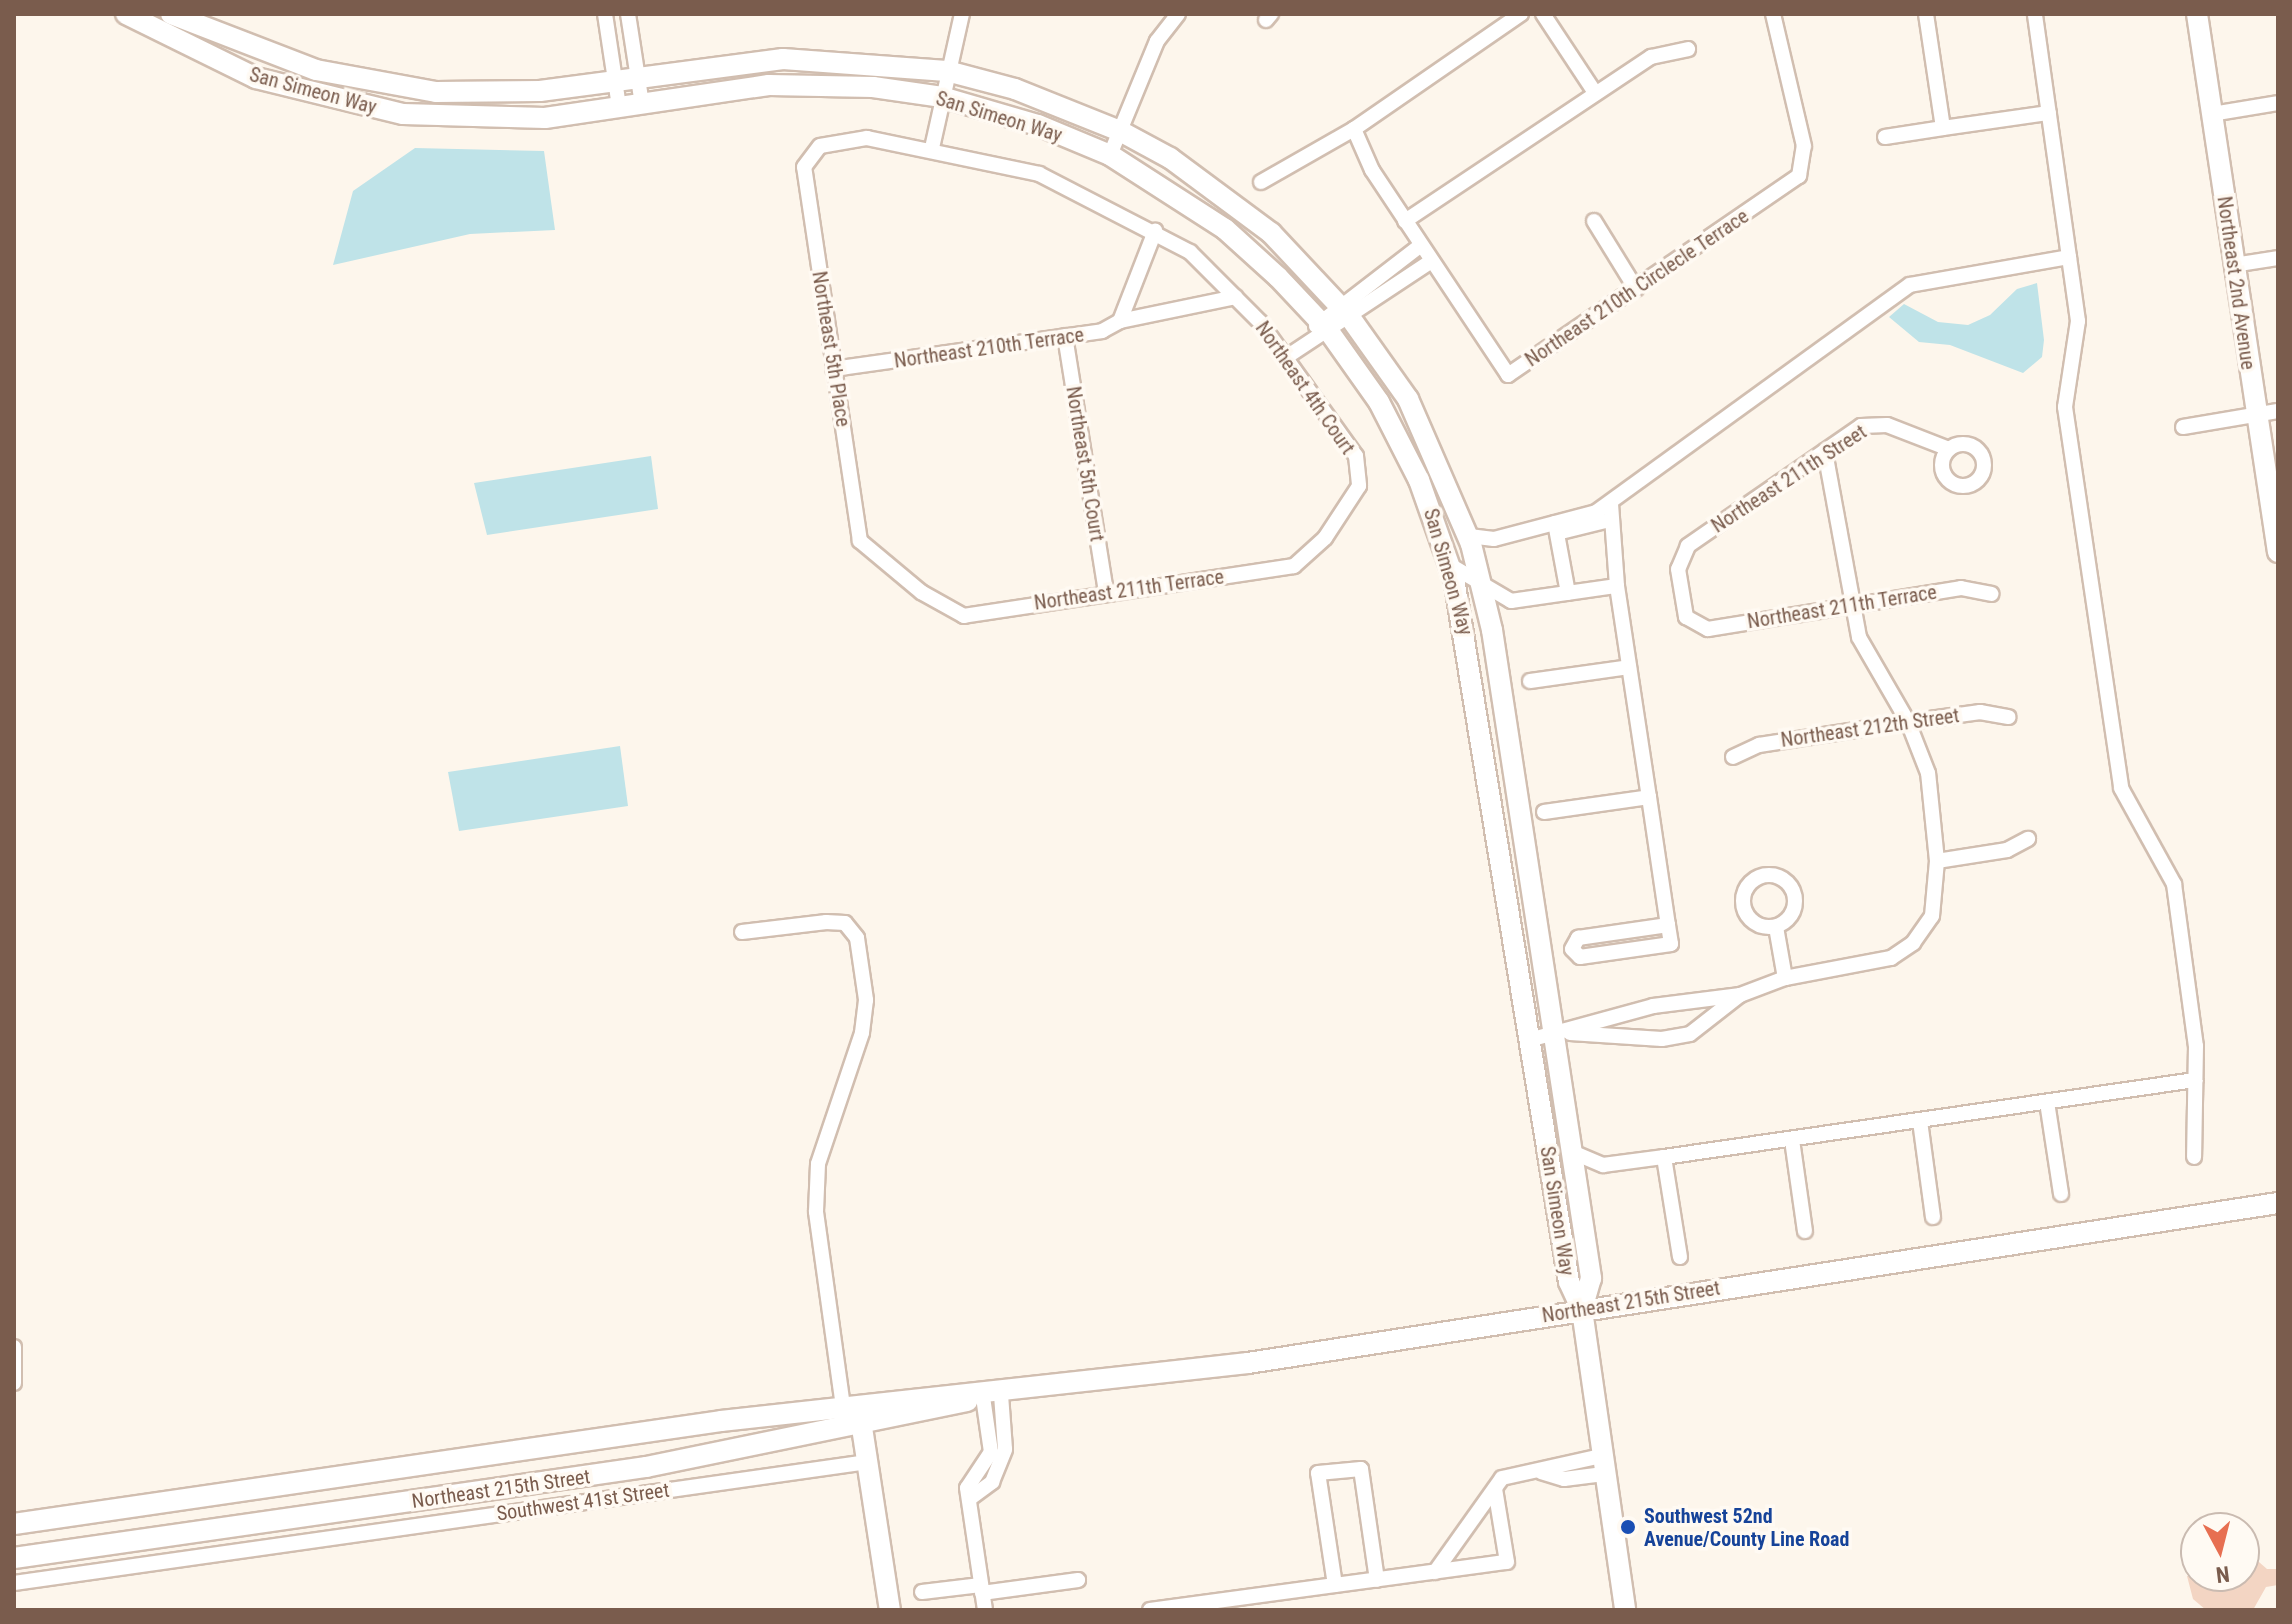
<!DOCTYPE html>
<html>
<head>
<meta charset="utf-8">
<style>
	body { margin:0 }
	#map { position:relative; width:2292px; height:1624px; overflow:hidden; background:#fdf6ec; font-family:"Roboto Condensed",sans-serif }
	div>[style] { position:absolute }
	.water>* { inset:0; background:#bfe3e8 }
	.building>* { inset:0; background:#f3d5c3 }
	.roads { filter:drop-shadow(2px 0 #d1beb0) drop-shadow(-2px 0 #d1beb0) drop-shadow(0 2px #d1beb0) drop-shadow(0 -2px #d1beb0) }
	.street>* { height:14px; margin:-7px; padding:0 7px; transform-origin:7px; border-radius:7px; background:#fff }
	.street>.ring { margin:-7px; padding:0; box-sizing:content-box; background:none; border:14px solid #fff; border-radius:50% }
	.secondary>* { height:20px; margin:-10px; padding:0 10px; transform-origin:10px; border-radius:10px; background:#fff }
	.dots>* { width:22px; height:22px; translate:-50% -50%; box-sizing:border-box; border:4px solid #fffaf3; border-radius:50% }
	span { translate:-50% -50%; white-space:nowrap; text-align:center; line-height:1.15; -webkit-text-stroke:7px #fffaf3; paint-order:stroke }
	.street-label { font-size:20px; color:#7a5c4d }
	.transit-label { font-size:20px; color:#164399; font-weight:700 }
	.left { translate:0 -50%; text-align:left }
	.frame { position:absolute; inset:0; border:16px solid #7a5c4d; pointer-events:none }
	.north { position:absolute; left:2180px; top:1512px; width:80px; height:80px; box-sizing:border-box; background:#fffaf3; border:2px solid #cabbb1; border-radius:50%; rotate:173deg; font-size:22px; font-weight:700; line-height:32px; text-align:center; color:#7a5c4d }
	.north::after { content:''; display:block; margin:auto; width:28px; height:36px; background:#e76f51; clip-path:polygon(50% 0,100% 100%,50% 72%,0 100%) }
</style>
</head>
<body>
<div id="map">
	<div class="water">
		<i style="clip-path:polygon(415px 148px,544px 151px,555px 230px,470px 234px,333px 265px,353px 191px)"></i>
		<i style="clip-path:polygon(2037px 283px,2044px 340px,2042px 357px,2023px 373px,1950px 345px,1919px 342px,1889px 317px,1904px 304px,1938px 322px,1968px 325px,1990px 315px,2017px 289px)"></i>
		<i style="clip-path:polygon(651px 456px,658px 509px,487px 535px,474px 483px)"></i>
		<i style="clip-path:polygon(620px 746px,628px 806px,459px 831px,448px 772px)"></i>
	</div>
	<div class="building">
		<i style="clip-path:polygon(2244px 1549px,2267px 1569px,2277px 1569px,2278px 1585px,2266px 1587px,2253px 1610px,2206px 1610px,2193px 1599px,2187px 1576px,2244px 1576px)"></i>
	</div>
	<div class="roads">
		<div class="street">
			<i style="left:605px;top:14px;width:94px;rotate:81.4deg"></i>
			<i style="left:628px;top:14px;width:91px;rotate:81.2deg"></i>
			<i style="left:1543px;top:14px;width:92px;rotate:56.5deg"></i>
			<i style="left:1926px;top:14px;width:115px;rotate:81.5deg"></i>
			<i style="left:1943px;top:128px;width:107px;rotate:-8.1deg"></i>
			<i style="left:1266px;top:20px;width:8px;rotate:-50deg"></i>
			<i style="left:2212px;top:114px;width:67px;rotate:-9.5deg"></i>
			<i style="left:1354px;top:129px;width:45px;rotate:66.3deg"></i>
			<i style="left:1372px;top:170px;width:246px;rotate:56.4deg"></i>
			<i style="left:1508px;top:375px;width:353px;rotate:-34.4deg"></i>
			<i style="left:1799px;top:176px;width:30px;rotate:-81deg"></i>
			<i style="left:1804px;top:146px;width:136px;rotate:-103.2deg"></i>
			<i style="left:1885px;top:137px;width:59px;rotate:-8.8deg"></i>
			<i style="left:867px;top:138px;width:176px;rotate:11.8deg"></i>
			<i style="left:1039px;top:174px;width:170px;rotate:27.3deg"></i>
			<i style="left:1190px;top:252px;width:99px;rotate:45deg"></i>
			<i style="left:1260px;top:322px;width:165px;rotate:54.4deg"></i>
			<i style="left:1356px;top:456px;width:30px;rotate:84deg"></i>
			<i style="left:1359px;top:486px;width:62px;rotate:123.2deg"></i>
			<i style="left:1325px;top:538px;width:42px;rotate:137.9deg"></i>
			<i style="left:1294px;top:566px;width:334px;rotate:171.4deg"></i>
			<i style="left:964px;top:616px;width:49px;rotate:-150.8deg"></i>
			<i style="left:921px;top:592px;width:80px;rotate:-140.1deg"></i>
			<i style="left:860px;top:541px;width:378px;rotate:-98.5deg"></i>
			<i style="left:804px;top:167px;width:26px;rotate:-53deg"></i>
			<i style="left:820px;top:146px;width:48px;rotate:-9.7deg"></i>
			<i style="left:932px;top:148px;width:137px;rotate:-77.4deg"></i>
			<i style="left:1110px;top:155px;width:123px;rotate:-67.6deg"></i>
			<i style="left:1157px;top:41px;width:34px;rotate:-52deg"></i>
			<i style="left:1261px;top:182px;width:107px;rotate:-29.7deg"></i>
			<i style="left:1354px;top:129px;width:203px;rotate:-34.6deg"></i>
			<i style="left:1405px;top:221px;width:296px;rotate:-33.7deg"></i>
			<i style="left:1651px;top:57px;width:38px;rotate:-12deg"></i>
			<i style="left:1594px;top:221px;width:80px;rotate:58.3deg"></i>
			<i style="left:2069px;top:257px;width:65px;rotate:82deg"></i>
			<i style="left:2078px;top:321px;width:87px;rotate:98.6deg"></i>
			<i style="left:2065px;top:407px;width:385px;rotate:81.6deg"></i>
			<i style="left:2121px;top:788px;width:110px;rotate:61.1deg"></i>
			<i style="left:2174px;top:884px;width:163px;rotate:82.3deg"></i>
			<i style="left:2196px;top:1046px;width:111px;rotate:91deg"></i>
			<i style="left:2233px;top:265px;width:46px;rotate:-8.8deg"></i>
			<i style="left:1120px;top:321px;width:97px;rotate:-68.7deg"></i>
			<i style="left:1316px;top:326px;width:131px;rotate:-37.6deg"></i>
			<i style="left:1065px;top:336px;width:258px;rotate:80.9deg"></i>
			<i style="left:1288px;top:356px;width:170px;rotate:-33.5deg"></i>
			<i style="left:833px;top:369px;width:272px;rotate:-8deg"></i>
			<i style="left:1102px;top:331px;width:21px;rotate:-29deg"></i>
			<i style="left:1120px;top:321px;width:118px;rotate:-11.7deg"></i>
			<i style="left:2183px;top:427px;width:96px;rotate:-9.6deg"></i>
			<i class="ring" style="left:1942px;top:444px;width:28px;height:28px"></i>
			<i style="left:1949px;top:449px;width:66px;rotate:-158.8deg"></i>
			<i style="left:1887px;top:425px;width:26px;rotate:178deg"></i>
			<i style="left:1861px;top:426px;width:211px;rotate:145.3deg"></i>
			<i style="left:1688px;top:546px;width:25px;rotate:113deg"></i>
			<i style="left:1678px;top:569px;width:49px;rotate:80.5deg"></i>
			<i style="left:1686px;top:617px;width:25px;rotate:29deg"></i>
			<i style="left:1708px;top:629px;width:256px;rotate:-9.2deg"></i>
			<i style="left:1961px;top:588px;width:31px;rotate:11deg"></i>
			<i style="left:1611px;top:504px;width:82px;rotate:85.8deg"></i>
			<i style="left:1617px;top:586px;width:213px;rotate:81.4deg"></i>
			<i style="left:1649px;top:797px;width:129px;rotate:81.6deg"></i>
			<i style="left:1668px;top:925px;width:19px;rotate:81deg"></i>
			<i style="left:1671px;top:944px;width:92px;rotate:171.9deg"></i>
			<i style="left:1580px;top:957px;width:11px;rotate:-135deg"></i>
			<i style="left:1572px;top:949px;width:13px;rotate:-61deg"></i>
			<i style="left:1578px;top:938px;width:91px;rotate:-8.2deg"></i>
			<i style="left:1555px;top:523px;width:71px;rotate:79.5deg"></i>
			<i style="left:1561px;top:532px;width:50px;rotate:-13.8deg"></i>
			<i style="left:1469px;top:536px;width:25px;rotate:7deg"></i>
			<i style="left:1494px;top:539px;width:106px;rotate:-14.8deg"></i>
			<i style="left:1596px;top:512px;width:387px;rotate:-35.9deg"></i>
			<i style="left:1910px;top:285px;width:161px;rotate:-10deg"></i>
			<i style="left:2069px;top:257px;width:245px;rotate:-98deg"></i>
			<i style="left:1450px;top:565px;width:71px;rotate:30.5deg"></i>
			<i style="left:1511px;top:601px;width:107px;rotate:-8.1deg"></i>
			<i style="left:1530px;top:681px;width:100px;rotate:-8deg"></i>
			<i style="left:1733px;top:757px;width:29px;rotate:-25deg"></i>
			<i style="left:1759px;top:745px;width:151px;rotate:-8.8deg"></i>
			<i style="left:1908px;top:722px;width:73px;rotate:-7.9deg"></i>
			<i style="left:1980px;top:712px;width:29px;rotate:10deg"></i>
			<i style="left:1544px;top:812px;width:106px;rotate:-8.1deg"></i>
			<i style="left:1937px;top:861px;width:71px;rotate:-8.9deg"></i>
			<i style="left:2007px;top:850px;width:24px;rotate:-28deg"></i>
			<i class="ring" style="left:1743px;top:875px;width:38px;height:38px"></i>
			<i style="left:1776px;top:927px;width:52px;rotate:80deg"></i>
			<i style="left:742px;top:932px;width:85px;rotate:-6.8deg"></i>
			<i style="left:826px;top:922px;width:19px;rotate:3deg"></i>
			<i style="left:845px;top:923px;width:19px;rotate:51deg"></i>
			<i style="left:857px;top:938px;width:63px;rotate:81.7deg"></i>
			<i style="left:866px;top:1000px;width:33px;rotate:97deg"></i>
			<i style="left:862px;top:1033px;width:138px;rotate:108.6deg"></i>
			<i style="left:818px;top:1164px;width:48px;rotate:92.4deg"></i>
			<i style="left:816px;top:1212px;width:205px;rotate:82.1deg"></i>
			<i style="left:1570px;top:1033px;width:92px;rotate:3.7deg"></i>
			<i style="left:1662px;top:1039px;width:28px;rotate:-10deg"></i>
			<i style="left:1690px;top:1034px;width:63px;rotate:-38deg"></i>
			<i style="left:1740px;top:995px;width:48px;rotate:-20.7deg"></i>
			<i style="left:1785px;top:978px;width:108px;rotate:-10.7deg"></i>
			<i style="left:1891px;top:958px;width:27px;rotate:-34deg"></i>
			<i style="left:1913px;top:943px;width:33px;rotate:-55deg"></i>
			<i style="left:1932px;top:916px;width:55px;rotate:-84.8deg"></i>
			<i style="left:1937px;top:861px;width:88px;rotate:-95.8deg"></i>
			<i style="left:1928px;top:773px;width:55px;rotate:-111.4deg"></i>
			<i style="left:1908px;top:722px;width:98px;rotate:-120deg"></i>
			<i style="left:1859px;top:637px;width:189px;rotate:-100.4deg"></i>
			<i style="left:1529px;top:1040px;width:129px;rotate:-15.3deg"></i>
			<i style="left:1653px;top:1006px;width:88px;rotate:-7.2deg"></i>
			<i style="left:2047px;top:1102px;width:93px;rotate:81.3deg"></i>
			<i style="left:1920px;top:1121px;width:97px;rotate:82.3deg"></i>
			<i style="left:1792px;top:1140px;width:92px;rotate:81.9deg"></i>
			<i style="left:1572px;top:1152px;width:34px;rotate:23deg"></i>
			<i style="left:1603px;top:1165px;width:62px;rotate:-7.5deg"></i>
			<i style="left:1680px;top:1257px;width:101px;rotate:-99.1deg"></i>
			<i style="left:1664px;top:1157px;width:537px;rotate:-8.25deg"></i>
			<i style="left:14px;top:1347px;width:36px;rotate:90deg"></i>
			<i style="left:983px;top:1397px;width:56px;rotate:81.7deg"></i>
			<i style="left:991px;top:1452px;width:43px;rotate:123.7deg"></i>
			<i style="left:967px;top:1488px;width:123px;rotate:81.6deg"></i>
			<i style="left:1541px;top:1472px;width:24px;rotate:17deg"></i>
			<i style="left:1564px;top:1479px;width:40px;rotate:-7.1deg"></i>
			<i style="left:969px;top:1499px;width:29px;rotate:-36deg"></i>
			<i style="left:992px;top:1482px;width:35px;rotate:-68deg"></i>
			<i style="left:1005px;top:1449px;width:54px;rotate:-94.2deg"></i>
			<i style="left:1435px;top:1572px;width:115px;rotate:-54.5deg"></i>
			<i style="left:1502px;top:1478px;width:101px;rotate:-12.5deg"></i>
			<i style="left:14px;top:1583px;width:862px;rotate:-8.07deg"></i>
			<i style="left:1335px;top:1585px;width:113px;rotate:-98.6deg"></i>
			<i style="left:1318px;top:1473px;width:43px;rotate:-5.3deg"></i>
			<i style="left:1361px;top:1469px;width:112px;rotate:81.8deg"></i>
			<i style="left:922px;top:1592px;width:59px;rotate:-6.8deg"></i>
			<i style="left:982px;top:1593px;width:97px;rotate:-7.7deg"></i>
			<i style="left:1150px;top:1610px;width:360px;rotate:-7.7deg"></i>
			<i style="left:1507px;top:1562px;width:74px;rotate:-99.3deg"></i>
		</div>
		<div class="secondary">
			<i style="left:126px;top:14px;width:145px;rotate:26.2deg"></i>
			<i style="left:256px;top:78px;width:151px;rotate:13.8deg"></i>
			<i style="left:403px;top:114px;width:142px;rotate:1.6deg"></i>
			<i style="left:545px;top:118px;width:226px;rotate:-8.4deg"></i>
			<i style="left:769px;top:85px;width:104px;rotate:1.1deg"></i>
			<i style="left:873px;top:87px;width:70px;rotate:8.2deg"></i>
			<i style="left:942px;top:97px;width:100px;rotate:16.3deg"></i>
			<i style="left:1038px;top:125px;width:78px;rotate:22.6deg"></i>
			<i style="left:1110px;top:155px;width:137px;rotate:32.8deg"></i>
			<i style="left:1225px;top:229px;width:72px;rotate:42.2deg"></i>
			<i style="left:1278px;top:277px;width:73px;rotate:46.7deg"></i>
			<i style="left:1328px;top:330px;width:88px;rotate:54.7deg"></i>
			<i style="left:1379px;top:402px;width:88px;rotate:62.9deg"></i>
			<i style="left:1419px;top:480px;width:105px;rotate:70.5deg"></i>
			<i style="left:1454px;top:579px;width:712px;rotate:80.71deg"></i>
			<i style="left:1569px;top:1282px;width:31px;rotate:65deg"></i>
			<i style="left:1582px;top:1310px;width:303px;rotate:81.8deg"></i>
			<i style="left:171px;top:14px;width:155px;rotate:21.1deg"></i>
			<i style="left:316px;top:70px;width:122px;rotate:10.4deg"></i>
			<i style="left:436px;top:92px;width:104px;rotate:-0.6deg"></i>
			<i style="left:540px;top:91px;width:245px;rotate:-7.5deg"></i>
			<i style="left:783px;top:59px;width:164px;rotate:4.2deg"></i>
			<i style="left:947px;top:71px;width:70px;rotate:14.8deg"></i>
			<i style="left:1015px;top:89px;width:113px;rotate:21.8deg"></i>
			<i style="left:1120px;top:131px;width:57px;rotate:28.4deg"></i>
			<i style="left:1170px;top:158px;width:126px;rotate:36.6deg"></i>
			<i style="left:1271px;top:233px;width:114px;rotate:46.8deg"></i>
			<i style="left:1349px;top:316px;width:102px;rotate:54.6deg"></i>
			<i style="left:1408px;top:399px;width:158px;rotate:66.5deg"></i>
			<i style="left:1471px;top:544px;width:89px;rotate:76.3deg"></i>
			<i style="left:1492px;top:630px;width:656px;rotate:81.31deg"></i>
			<i style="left:1591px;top:1278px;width:33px;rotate:106deg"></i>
			<i style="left:2197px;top:14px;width:544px;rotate:81.44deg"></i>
			<i style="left:859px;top:1408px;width:204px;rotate:81.3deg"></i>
			<i style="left:14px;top:1524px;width:714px;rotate:-8.29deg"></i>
			<i style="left:721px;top:1421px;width:530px;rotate:-6.28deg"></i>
			<i style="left:1248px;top:1363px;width:1042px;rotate:-8.83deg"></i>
			<i style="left:14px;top:1558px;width:639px;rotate:-8.19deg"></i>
			<i style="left:646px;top:1467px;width:328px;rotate:-11.6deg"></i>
		</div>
	</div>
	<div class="dots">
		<i style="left:1628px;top:1527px;background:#1a4fb4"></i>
	</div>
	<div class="street-label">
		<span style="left:313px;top:91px;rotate:15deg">San Simeon Way</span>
		<span style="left:999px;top:117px;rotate:17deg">San Simeon Way</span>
		<span style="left:2236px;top:283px;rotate:82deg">Northeast 2nd Avenue</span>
		<span style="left:1637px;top:288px;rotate:-34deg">Northeast 210th Circlecle Terrace</span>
		<span style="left:989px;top:348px;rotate:-8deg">Northeast 210th Terrace</span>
		<span style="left:831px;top:349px;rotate:81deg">Northeast 5th Place</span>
		<span style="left:1305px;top:388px;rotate:55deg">Northeast 4th Court</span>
		<span style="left:1085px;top:464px;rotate:81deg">Northeast 5th Court</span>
		<span style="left:1789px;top:479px;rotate:-33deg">Northeast 211th Street</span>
		<span style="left:1448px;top:572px;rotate:74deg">San Simeon Way</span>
		<span style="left:1129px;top:590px;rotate:-8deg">Northeast 211th Terrace</span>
		<span style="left:1842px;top:607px;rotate:-9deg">Northeast 211th Terrace</span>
		<span style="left:1870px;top:728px;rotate:-8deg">Northeast 212th Street</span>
		<span style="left:1557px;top:1211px;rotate:81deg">San Simeon Way</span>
		<span style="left:1631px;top:1302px;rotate:-9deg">Northeast 215th Street</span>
		<span style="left:501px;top:1489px;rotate:-8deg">Northeast 215th Street</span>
		<span style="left:583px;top:1502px;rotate:-8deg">Southwest 41st Street</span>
	</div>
	<div class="transit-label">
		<span class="left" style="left:1644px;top:1528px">Southwest 52nd<br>Avenue/County Line Road</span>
	</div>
	<div class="frame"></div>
	<div class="north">N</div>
</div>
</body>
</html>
